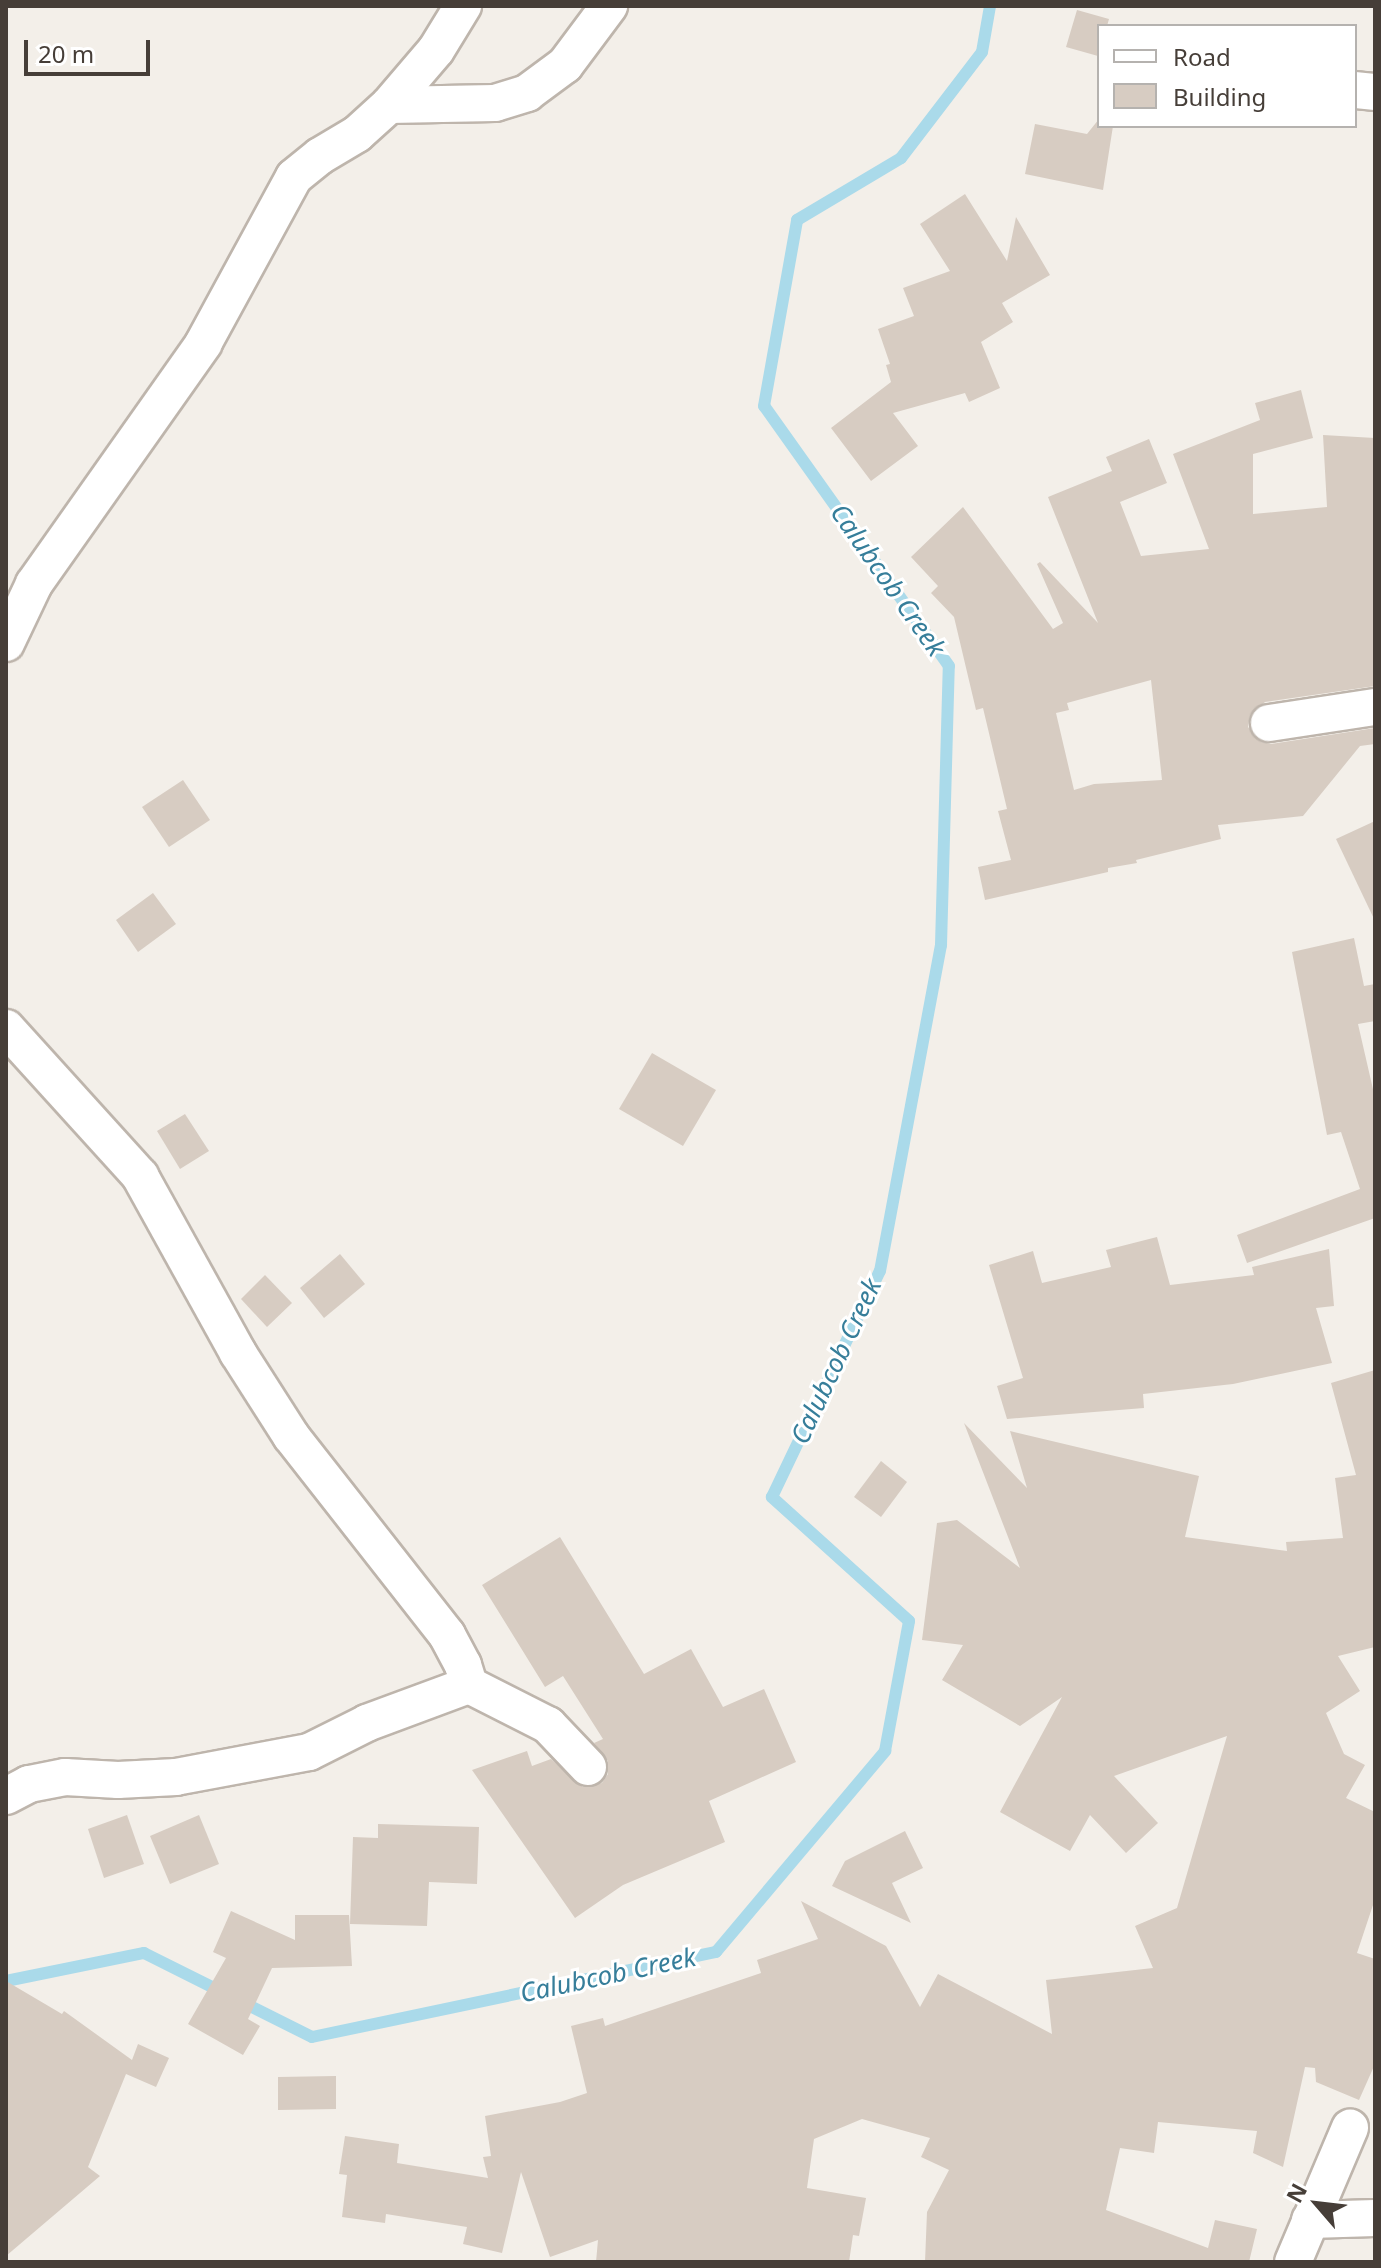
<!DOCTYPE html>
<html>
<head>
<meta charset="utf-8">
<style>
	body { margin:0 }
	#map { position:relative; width:1381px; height:2268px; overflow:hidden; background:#f3efe9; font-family:"Noto Sans",sans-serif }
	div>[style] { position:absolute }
	.stream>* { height:12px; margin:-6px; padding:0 6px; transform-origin:6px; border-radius:6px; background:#aadaea }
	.building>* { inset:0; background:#d7ccc2 }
	.roads { filter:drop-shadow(2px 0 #beb5ac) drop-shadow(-2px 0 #beb5ac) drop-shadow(0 2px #beb5ac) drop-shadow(0 -2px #beb5ac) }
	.street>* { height:36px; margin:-18px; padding:0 18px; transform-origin:18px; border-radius:18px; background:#fff }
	span { translate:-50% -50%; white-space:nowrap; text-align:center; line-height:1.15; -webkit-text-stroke:6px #fff; paint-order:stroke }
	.water-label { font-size:26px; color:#367e9a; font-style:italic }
	.frame { position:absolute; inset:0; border:8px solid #463e38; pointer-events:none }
	.legend { position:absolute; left:1097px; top:24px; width:260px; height:104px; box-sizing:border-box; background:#fff; border:2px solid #b5b2af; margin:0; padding:10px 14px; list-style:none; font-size:24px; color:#463e38 }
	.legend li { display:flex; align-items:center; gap:16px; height:40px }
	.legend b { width:40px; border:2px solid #b5b2af }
	.north { position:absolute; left:1277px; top:2164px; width:80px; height:80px; -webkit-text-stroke:6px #fff; paint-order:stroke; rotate:298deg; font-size:22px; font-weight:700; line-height:32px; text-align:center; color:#463e38 }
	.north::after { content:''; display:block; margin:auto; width:28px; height:36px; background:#463e38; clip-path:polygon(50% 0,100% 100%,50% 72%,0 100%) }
	.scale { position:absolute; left:24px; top:40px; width:126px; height:36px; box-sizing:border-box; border:4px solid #463e38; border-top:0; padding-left:10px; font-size:24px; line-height:28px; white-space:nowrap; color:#463e38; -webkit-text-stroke:6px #fff; paint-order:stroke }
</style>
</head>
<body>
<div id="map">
	<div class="stream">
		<i style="left:6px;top:1981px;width:141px;rotate:-11.5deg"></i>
		<i style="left:144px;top:1953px;width:87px;rotate:26.6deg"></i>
		<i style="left:242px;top:2002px;width:78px;rotate:26.6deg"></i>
		<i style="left:312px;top:2037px;width:413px;rotate:-11.9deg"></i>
		<i style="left:716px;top:1952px;width:263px;rotate:-49.9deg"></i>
		<i style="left:885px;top:1751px;width:132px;rotate:-79.5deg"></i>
		<i style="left:909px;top:1621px;width:185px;rotate:-137.9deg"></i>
		<i style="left:772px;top:1497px;width:250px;rotate:-64.5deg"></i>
		<i style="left:880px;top:1271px;width:332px;rotate:-79.4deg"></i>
		<i style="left:941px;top:945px;width:279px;rotate:-88.4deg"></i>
		<i style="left:949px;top:666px;width:319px;rotate:-125.4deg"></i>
		<i style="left:764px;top:406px;width:189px;rotate:-79.9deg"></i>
		<i style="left:797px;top:220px;width:121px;rotate:-30.8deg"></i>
		<i style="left:901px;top:158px;width:133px;rotate:-52.6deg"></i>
		<i style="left:982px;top:52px;width:47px;rotate:-80.1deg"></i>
	</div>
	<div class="building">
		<i style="clip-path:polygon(1077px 10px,1109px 19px,1107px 26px,1099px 26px,1098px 56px,1066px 47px)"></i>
		<i style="clip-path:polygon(1099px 119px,1099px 126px,1113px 126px,1103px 190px,1025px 174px,1035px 124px,1087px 134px)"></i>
		<i style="clip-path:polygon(965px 194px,1007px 261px,1016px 217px,1050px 275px,1002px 303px,1013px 322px,981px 342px,1000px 388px,969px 402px,965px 393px,893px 413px,918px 446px,871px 481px,831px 428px,891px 382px,886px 365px,890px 364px,878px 329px,914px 316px,903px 288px,950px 271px,920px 224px)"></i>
		<i style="clip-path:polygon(evenodd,1301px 390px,1313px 438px,1253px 454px,1253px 514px,1327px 507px,1323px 435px,1375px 438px,1375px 686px,1265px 702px,1250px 715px,1248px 727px,1261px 742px,1271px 744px,1375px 728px,1375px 744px,1360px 746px,1303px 816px,1218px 825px,1221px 839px,1136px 860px,1137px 863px,1108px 868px,1108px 872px,985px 900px,978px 867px,1011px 860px,998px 811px,1007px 809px,983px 708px,976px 710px,954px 617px,931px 593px,938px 586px,911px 557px,963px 507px,1053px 629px,1063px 623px,1037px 564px,1040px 562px,1098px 623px,1048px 497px,1112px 471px,1106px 457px,1149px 439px,1167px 483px,1120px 502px,1141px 556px,1209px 549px,1173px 454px,1260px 420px,1255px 403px,1301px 390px,1151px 680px,1162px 780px,1094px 784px,1074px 790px,1056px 713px,1069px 710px,1067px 703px,1151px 680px)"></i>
		<i style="clip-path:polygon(183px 780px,210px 820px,169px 847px,142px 807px)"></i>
		<i style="clip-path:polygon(1375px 821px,1375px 921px,1336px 839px)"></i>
		<i style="clip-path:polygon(153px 893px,176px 924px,138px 952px,116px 920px)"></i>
		<i style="clip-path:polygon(1354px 938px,1364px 986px,1375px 984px,1375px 1021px,1358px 1024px,1375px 1098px,1375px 1218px,1247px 1263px,1237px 1235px,1360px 1189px,1341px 1132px,1327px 1135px,1292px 952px)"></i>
		<i style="clip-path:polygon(652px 1053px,716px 1090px,683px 1146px,619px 1109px)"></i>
		<i style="clip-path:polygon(185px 1114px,209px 1151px,180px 1169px,157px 1131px)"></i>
		<i style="clip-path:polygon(1157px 1237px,1170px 1285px,1254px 1275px,1252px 1267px,1329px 1249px,1334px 1306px,1316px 1308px,1332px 1363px,1233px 1384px,1143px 1394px,1144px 1408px,1007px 1419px,997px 1386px,1023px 1378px,989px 1265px,1033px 1251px,1042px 1283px,1111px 1267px,1106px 1250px)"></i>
		<i style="clip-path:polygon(340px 1254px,365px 1284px,324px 1318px,300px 1288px)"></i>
		<i style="clip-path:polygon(265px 1275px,292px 1303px,267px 1327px,241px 1299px)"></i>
		<i style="clip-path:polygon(1375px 1370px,1375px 1647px,1338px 1656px,1360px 1691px,1326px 1713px,1344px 1754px,1365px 1765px,1346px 1798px,1375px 1812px,1375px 1899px,1357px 1953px,1375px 1959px,1375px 2064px,1359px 2100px,1316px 2082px,1315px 2068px,1305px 2067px,1283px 2167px,1253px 2153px,1257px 2131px,1158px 2122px,1154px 2153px,1120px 2148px,1106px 2210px,1208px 2248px,1215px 2220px,1257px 2229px,1249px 2262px,925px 2262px,927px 2212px,949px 2170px,921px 2157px,930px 2138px,862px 2119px,814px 2139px,807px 2188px,866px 2198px,859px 2236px,853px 2235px,849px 2262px,596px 2262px,598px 2240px,550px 2257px,521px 2172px,502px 2253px,463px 2244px,467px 2227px,386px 2214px,385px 2223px,342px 2217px,347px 2175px,339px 2174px,345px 2136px,399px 2144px,397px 2163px,488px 2178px,483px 2157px,491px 2156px,485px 2116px,560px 2102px,587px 2093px,571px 2026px,603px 2018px,605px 2026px,761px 1973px,757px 1960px,818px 1939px,801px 1901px,886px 1946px,920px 2007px,938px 1974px,1052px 2034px,1046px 1980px,1153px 1968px,1135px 1926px,1177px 1908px,1227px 1736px,1114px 1776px,1158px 1823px,1126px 1853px,1090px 1815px,1070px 1851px,1000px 1812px,1062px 1697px,1020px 1726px,942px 1680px,963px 1645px,922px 1640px,937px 1523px,957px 1520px,1020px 1568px,964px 1423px,1027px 1488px,1010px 1431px,1199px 1476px,1185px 1537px,1287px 1551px,1286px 1542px,1343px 1538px,1335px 1478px,1356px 1475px,1331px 1383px)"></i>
		<i style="clip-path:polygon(881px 1461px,907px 1482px,881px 1517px,854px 1497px)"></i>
		<i style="clip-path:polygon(560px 1537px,644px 1674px,691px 1649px,723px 1707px,764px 1689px,796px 1762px,709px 1801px,725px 1842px,623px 1885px,575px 1918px,472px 1770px,527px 1751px,532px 1766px,551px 1759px,583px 1787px,602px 1783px,608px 1774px,608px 1761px,594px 1743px,603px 1739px,563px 1676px,545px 1687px,482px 1585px)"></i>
		<i style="clip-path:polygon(127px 1815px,144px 1864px,104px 1878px,88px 1829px)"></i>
		<i style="clip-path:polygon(199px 1815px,219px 1864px,170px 1884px,150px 1836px)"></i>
		<i style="clip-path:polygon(378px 1824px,479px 1827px,477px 1884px,429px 1882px,427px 1926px,350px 1924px,353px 1837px,378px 1838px)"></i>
		<i style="clip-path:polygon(905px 1831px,923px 1868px,892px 1883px,911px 1923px,832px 1886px,845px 1861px)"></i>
		<i style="clip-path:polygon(231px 1911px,295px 1940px,295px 1915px,349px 1915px,352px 1966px,272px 1968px,248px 2019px,260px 2026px,243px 2055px,188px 2024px,226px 1958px,213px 1952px)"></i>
		<i style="clip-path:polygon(6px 1981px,62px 2014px,64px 2011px,132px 2060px,138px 2044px,169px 2058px,156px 2087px,126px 2074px,88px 2167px,100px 2176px,6px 2256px)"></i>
		<i style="clip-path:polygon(336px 2076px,336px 2109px,278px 2110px,278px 2077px)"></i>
	</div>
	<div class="roads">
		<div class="street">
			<i style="left:1355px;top:90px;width:20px;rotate:6deg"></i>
			<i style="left:389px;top:105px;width:106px;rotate:-1.1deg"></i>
			<i style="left:495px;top:103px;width:34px;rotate:-17deg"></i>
			<i style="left:527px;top:93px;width:47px;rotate:-36.4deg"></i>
			<i style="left:565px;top:65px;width:74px;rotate:-53.3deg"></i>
			<i style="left:6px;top:643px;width:65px;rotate:-64.6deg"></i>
			<i style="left:34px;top:584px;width:294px;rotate:-54.8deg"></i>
			<i style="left:203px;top:344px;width:190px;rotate:-61.4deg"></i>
			<i style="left:294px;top:177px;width:33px;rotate:-39deg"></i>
			<i style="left:320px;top:156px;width:43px;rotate:-30.7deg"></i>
			<i style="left:357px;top:134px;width:43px;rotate:-42.2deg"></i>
			<i style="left:389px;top:105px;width:72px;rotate:-49.5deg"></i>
			<i style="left:436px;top:50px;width:52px;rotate:-58.5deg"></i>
			<i style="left:1269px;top:723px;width:107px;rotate:-8.6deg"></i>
			<i style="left:6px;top:1028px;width:200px;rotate:47.8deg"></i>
			<i style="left:140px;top:1176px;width:202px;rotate:61deg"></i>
			<i style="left:238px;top:1353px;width:98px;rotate:57.4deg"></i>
			<i style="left:291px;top:1436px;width:253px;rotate:51.9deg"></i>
			<i style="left:447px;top:1635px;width:34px;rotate:62deg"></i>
			<i style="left:463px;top:1665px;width:21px;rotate:73deg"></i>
			<i style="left:469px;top:1685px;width:109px;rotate:159.6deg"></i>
			<i style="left:367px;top:1723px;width:65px;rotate:153.4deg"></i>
			<i style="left:309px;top:1752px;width:135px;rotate:169.4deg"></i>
			<i style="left:176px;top:1777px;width:58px;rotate:177deg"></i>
			<i style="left:118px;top:1780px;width:53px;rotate:-176.8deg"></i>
			<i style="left:65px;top:1777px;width:37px;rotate:169deg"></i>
			<i style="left:29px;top:1784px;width:26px;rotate:152deg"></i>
			<i style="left:469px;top:1685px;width:89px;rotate:26.9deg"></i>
			<i style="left:548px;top:1725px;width:58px;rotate:46.4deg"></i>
			<i style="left:1310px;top:2220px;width:65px;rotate:-1.8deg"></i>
			<i style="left:1293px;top:2262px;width:146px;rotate:-67deg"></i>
		</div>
	</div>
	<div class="water-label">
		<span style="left:888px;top:580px;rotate:55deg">Calubcob Creek</span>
		<span style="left:836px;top:1361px;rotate:-65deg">Calubcob Creek</span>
		<span style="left:608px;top:1975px;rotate:-12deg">Calubcob Creek</span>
	</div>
	<div class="frame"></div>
	<ul class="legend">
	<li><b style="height:10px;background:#fff"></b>Road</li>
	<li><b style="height:22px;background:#d7ccc2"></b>Building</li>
	</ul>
	<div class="north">N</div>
	<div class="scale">20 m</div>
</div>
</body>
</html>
